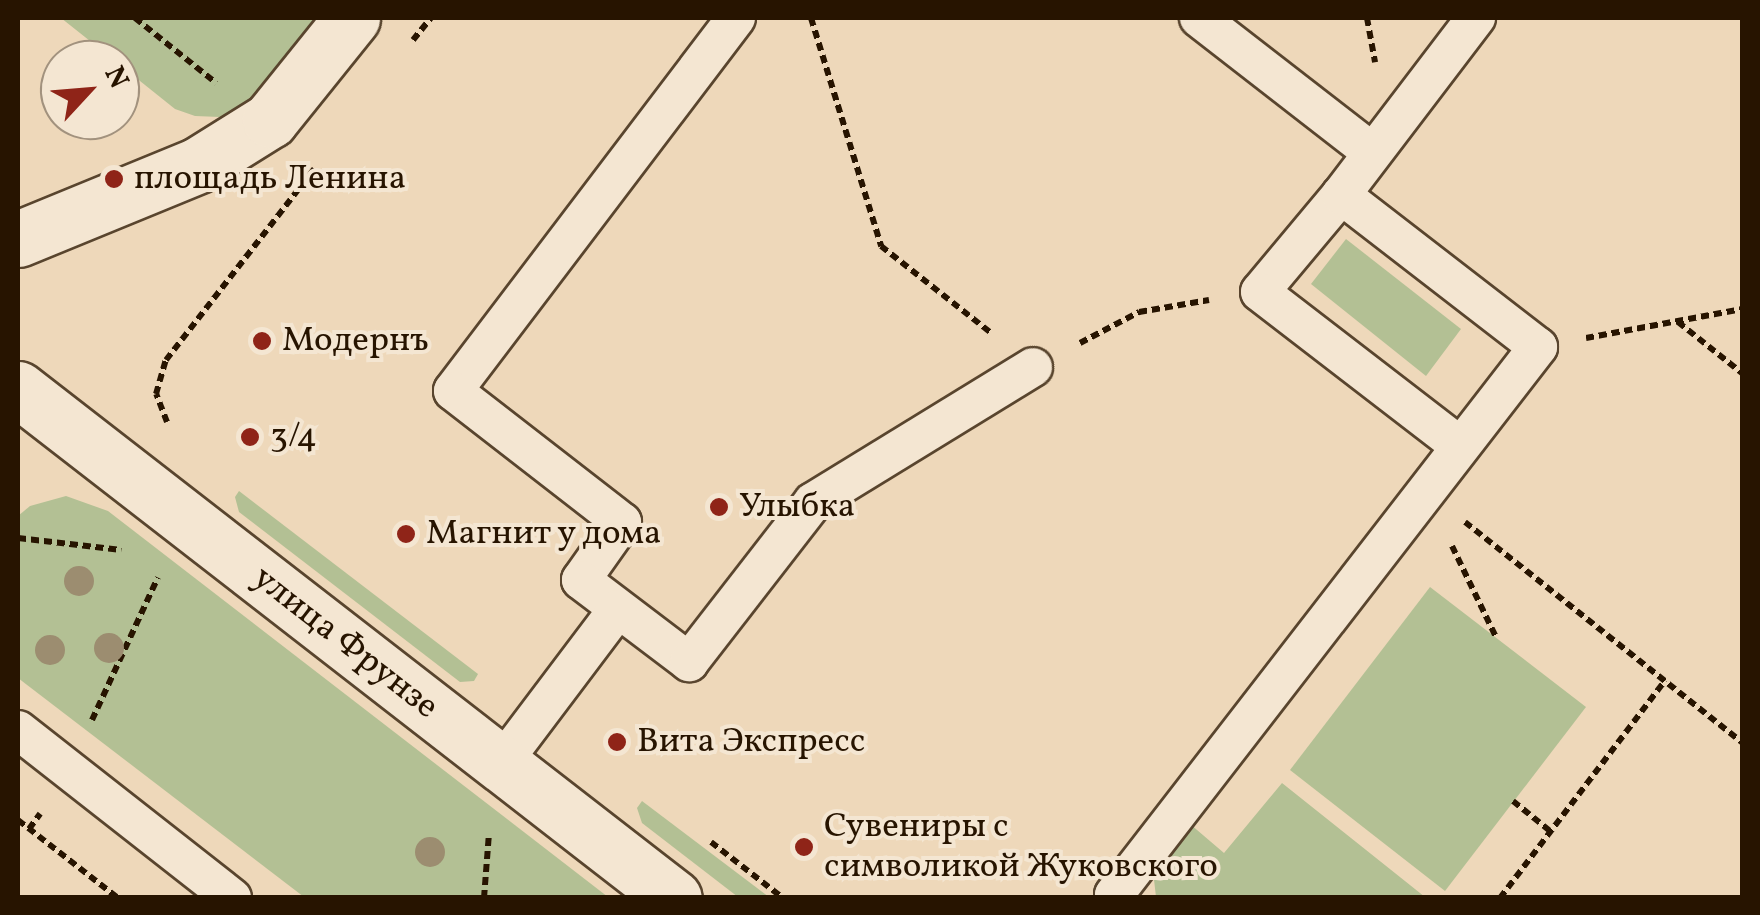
<!DOCTYPE html>
<html>
<head>
<meta charset="utf-8">
<style>
	body { margin:0 }
	#map { position:relative; width:1760px; height:915px; overflow:hidden; background:#eed8ba; font-family:Vollkorn,serif }
	div>[style] { position:absolute }
	.green>* { inset:0; background:#b3c094 }
	.path>* { height:6px; margin-top:-3px; transform-origin:0; background:repeating-linear-gradient(90deg,#271400 0 8px,transparent 0 13px) }
	.roads { filter:drop-shadow(2px 0 #59452e) drop-shadow(-2px 0 #59452e) drop-shadow(0 2px #59452e) drop-shadow(0 -2px #59452e) }
	.lane>* { height:38px; margin:-19px; padding:0 19px; transform-origin:19px; border-radius:19px; background:#f4e6d2 }
	.street>* { height:55px; margin:-27.5px; padding:0 27.5px; transform-origin:27.5px; border-radius:27.5px; background:#f4e6d2 }
	.secondary>* { height:55px; margin:-27.5px; padding:0 27.5px; transform-origin:27.5px; border-radius:27.5px; background:#f4e6d2 }
	.trees>* { width:30px; height:30px; margin:-15px; border-radius:50%; background:#9c8d70 }
	.dots>* { width:28px; height:28px; translate:-50% -50%; box-sizing:border-box; border:5px solid #f4e6d2; border-radius:50% }
	span { translate:-50% -50%; white-space:nowrap; text-align:center; line-height:1.15; -webkit-text-stroke:8px #f4e6d2; paint-order:stroke }
	.poi-label { font-size:35px; color:#271400 }
	.left { translate:0 -50%; text-align:left }
	.street-label { font-size:35px; color:#271400 }
	.frame { position:absolute; inset:0; border:20px solid #271400; pointer-events:none }
	.north { position:absolute; left:40px; top:40px; width:100px; height:100px; box-sizing:border-box; background:#f4e6d2; border:2px solid #a2927e; border-radius:50%; rotate:64deg; font-size:28px; font-weight:700; line-height:40px; text-align:center; color:#271400 }
	.north::after { content:''; display:block; margin:auto; width:35px; height:45px; background:#8f2418; clip-path:polygon(50% 0,100% 100%,50% 72%,0 100%) }
</style>
</head>
<body>
<div id="map">
	<div class="green">
		<i style="clip-path:polygon(61px 18px,327px 18px,246px 108px,220px 117px,195px 116px,175px 109px,120px 65px,120px 60px,114px 60px)"></i>
		<i style="clip-path:polygon(1346px 239px,1461px 329px,1426px 376px,1311px 284px)"></i>
		<i style="clip-path:polygon(239px 491px,478px 674px,474px 681px,460px 682px,239px 512px,235px 497px)"></i>
		<i style="clip-path:polygon(66px 496px,108px 511px,608px 897px,304px 897px,18px 678px,18px 516px,30px 506px)"></i>
		<i style="clip-path:polygon(1430px 587px,1586px 707px,1445px 891px,1290px 770px)"></i>
		<i style="clip-path:polygon(1282px 783px,1425px 897px,1156px 897px,1153px 871px,1190px 824px,1224px 853px)"></i>
		<i style="clip-path:polygon(642px 801px,769px 897px,738px 897px,642px 823px,637px 808px)"></i>
	</div>
	<div class="path">
		<i style="left:135px;top:18px;width:104px;rotate:38.7deg"></i>
		<i style="left:811px;top:18px;width:239px;rotate:72.9deg"></i>
		<i style="left:881px;top:246px;width:140px;rotate:38.3deg"></i>
		<i style="left:1367px;top:18px;width:45px;rotate:79.7deg"></i>
		<i style="left:413px;top:40px;width:28px;rotate:-51deg"></i>
		<i style="left:1678px;top:322px;width:82px;rotate:38.6deg"></i>
		<i style="left:1586px;top:338px;width:159px;rotate:-10.5deg"></i>
		<i style="left:1080px;top:343px;width:67px;rotate:-27.7deg"></i>
		<i style="left:1139px;top:312px;width:71px;rotate:-9.7deg"></i>
		<i style="left:167px;top:422px;width:30px;rotate:-111deg"></i>
		<i style="left:156px;top:394px;width:35px;rotate:-74deg"></i>
		<i style="left:166px;top:360px;width:242px;rotate:-52.2deg"></i>
		<i style="left:1465px;top:522px;width:354px;rotate:38.5deg"></i>
		<i style="left:18px;top:538px;width:104px;rotate:6.6deg"></i>
		<i style="left:1452px;top:546px;width:101px;rotate:64.2deg"></i>
		<i style="left:92px;top:720px;width:157px;rotate:-65.2deg"></i>
		<i style="left:1513px;top:801px;width:48px;rotate:39deg"></i>
		<i style="left:18px;top:820px;width:127px;rotate:38deg"></i>
		<i style="left:29px;top:829px;width:19px;rotate:-54deg"></i>
		<i style="left:711px;top:842px;width:91px;rotate:37.9deg"></i>
		<i style="left:484px;top:898px;width:65px;rotate:-85.6deg"></i>
		<i style="left:1500px;top:898px;width:273px;rotate:-52.8deg"></i>
	</div>
	<div class="roads">
		<div class="lane">
			<i style="left:736px;top:18px;width:468px;rotate:127.2deg"></i>
			<i style="left:453px;top:391px;width:214px;rotate:37.8deg"></i>
			<i style="left:622px;top:522px;width:71px;rotate:125.3deg"></i>
			<i style="left:581px;top:580px;width:136px;rotate:37.2deg"></i>
			<i style="left:689px;top:662px;width:202px;rotate:-52.2deg"></i>
			<i style="left:813px;top:502px;width:258px;rotate:-31.5deg"></i>
			<i style="left:1199px;top:18px;width:219px;rotate:37.8deg"></i>
			<i style="left:1341px;top:195px;width:126px;rotate:129.9deg"></i>
			<i style="left:1260px;top:292px;width:252px;rotate:37.6deg"></i>
			<i style="left:18px;top:730px;width:272px;rotate:38.1deg"></i>
			<i style="left:501px;top:764px;width:194px;rotate:-53deg"></i>
			<i style="left:1118px;top:898px;width:5px;rotate:-143deg"></i>
			<i style="left:1114px;top:895px;width:693px;rotate:-52.27deg"></i>
			<i style="left:1538px;top:347px;width:249px;rotate:-142.3deg"></i>
			<i style="left:1341px;top:195px;width:223px;rotate:-52.7deg"></i>
		</div>
		<div class="street">
			<i style="left:18px;top:239px;width:195px;rotate:-22.3deg"></i>
			<i style="left:198px;top:165px;width:85px;rotate:-32deg"></i>
			<i style="left:270px;top:120px;width:131px;rotate:-51.2deg"></i>
		</div>
		<div class="secondary">
			<i style="left:18px;top:389px;width:830px;rotate:37.81deg"></i>
		</div>
	</div>
	<div class="trees">
		<i style="left:79px;top:581px"></i>
		<i style="left:109px;top:648px"></i>
		<i style="left:50px;top:650px"></i>
		<i style="left:430px;top:852px"></i>
	</div>
	<div class="dots">
		<i style="left:114px;top:179px;background:#8f2418"></i>
		<i style="left:262px;top:341px;background:#8f2418"></i>
		<i style="left:250px;top:437px;background:#8f2418"></i>
		<i style="left:719px;top:507px;background:#8f2418"></i>
		<i style="left:406px;top:534px;background:#8f2418"></i>
		<i style="left:617px;top:742px;background:#8f2418"></i>
		<i style="left:804px;top:847px;background:#8f2418"></i>
	</div>
	<div class="poi-label">
		<span class="left" style="left:134px;top:179px">площадь Ленина</span>
		<span class="left" style="left:282px;top:341px">Модернъ</span>
		<span class="left" style="left:270px;top:437px">3/4</span>
		<span class="left" style="left:739px;top:507px">Улыбка</span>
		<span class="left" style="left:426px;top:534px">Магнит у дома</span>
		<span class="left" style="left:637px;top:742px">Вита Экспресс</span>
		<span class="left" style="left:824px;top:847px">Сувениры с<br>символикой Жуковского</span>
	</div>
	<div class="street-label">
		<span style="left:345px;top:643px;rotate:38deg">улица Фрунзе</span>
	</div>
	<div class="frame"></div>
	<div class="north">N</div>
</div>
</body>
</html>
